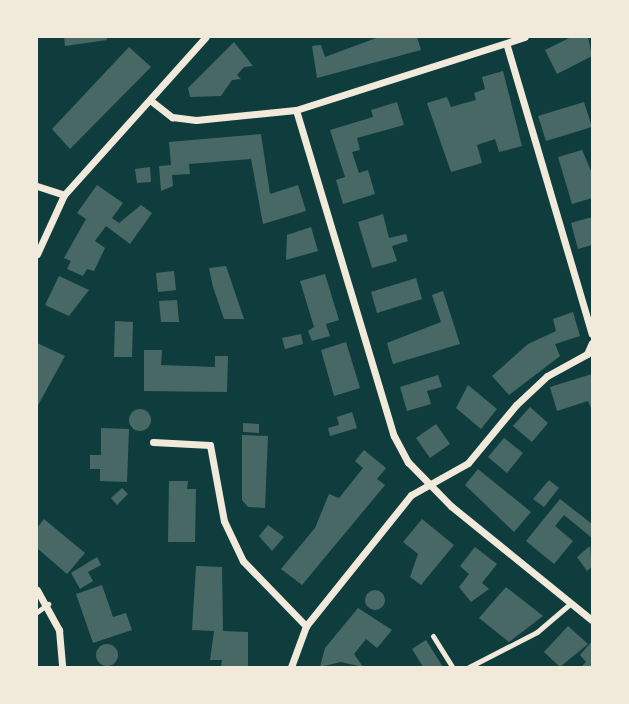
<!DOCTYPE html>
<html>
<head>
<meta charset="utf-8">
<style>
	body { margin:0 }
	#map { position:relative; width:629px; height:704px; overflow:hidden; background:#0f3d3e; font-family:Figtree,sans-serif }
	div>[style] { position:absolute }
	.building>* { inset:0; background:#486865 }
	.round { border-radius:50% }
	.service>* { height:5px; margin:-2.5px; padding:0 2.5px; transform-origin:2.5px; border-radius:2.5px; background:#f1e9da }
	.minor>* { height:7px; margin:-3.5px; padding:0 3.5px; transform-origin:3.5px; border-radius:3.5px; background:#f1e9da }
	span { translate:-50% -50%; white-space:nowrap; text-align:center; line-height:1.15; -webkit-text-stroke:6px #f1e9da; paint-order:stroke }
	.frame { position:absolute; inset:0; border:38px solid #f1e9da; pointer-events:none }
</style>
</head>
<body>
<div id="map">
	<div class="building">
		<i style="clip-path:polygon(64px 37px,106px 37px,107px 40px,65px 46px)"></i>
		<i style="clip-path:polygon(417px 37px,421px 50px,317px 78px,312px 46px,321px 45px,325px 57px,379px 37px)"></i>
		<i style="clip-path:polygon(571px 37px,588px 37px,592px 56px,557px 74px,545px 50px)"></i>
		<i style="clip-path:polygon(234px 42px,253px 66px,244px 67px,237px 75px,241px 79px,232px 80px,221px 96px,190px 97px,188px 88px)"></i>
		<i style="clip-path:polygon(129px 47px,151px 67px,70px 149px,52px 129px)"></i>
		<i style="clip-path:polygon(503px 71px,522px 146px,499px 152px,495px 139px,477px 145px,482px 163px,451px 172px,427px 103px,447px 97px,451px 107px,476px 100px,474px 93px,485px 89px,482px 77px)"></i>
		<i style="clip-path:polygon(397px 102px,404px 125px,357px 138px,360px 150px,352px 152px,359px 173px,368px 170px,375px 194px,343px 204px,336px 180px,345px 177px,330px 130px,373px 117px,371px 110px)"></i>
		<i style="clip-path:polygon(584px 102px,592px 127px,546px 141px,538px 116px)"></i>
		<i style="clip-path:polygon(261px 134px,270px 194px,298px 185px,306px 211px,263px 224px,251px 159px,189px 164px,190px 174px,172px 175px,173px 186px,161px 191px,159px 166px,171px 165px,169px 142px)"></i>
		<i style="clip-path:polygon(582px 150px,592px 173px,592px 198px,572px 204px,558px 157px)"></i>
		<i style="clip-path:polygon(150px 167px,151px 182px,137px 183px,135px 169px)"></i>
		<i style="clip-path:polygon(97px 185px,123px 203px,112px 218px,119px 223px,141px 205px,152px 213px,130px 244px,106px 226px,95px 241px,105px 248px,94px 271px,87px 269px,83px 276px,67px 269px,71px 261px,64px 258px,86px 219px,77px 213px)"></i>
		<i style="clip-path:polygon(383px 214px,389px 238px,406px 234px,408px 241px,392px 246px,397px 261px,372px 268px,358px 222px)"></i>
		<i style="clip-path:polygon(592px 217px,592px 245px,578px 249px,571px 223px)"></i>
		<i style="clip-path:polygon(311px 227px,318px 251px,286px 260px,287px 235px)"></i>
		<i style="clip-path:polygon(226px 266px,244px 319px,224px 319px,213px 287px,209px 268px)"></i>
		<i style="clip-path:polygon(174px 271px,176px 290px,158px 292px,156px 273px)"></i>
		<i style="clip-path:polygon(325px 274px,339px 320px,326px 324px,330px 336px,312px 341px,308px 331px,314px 327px,300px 281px)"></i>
		<i style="clip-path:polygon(59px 276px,89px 290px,69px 316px,45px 305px)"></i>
		<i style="clip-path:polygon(416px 278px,422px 299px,377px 313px,371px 292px)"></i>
		<i style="clip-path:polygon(443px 291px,460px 344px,393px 364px,387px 343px,441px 322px,432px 295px)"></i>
		<i style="clip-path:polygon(177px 300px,179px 322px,161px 322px,159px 301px)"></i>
		<i style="clip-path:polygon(573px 312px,580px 336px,555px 344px,560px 356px,509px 395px,492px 376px,528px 344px,556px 331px,553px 319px)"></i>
		<i style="clip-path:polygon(115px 321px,133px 322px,132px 357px,114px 357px)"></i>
		<i style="clip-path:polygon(301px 334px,303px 344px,285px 349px,282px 338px)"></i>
		<i style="clip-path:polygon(346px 342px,360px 388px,334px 396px,321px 350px)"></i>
		<i style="clip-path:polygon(37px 343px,65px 356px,37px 407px)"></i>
		<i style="clip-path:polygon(144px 350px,162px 350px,161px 365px,215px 367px,215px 356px,228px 356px,227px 392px,144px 391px)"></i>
		<i style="clip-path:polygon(592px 374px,592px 411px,588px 401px,557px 411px,550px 387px)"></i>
		<i style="clip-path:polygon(438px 375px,442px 387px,427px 391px,431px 404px,407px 411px,400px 387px)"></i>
		<i style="clip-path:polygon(468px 385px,497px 409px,481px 429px,456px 408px)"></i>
		<i style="clip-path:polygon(530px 407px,548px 423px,532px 442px,513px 426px)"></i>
		<i class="round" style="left:129px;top:409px;width:22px;height:22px"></i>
		<i style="clip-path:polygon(352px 412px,357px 428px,330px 436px,328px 428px,339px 425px,337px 417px)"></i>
		<i style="clip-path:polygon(243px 423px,259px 424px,259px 433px,243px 432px)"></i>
		<i style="clip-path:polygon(436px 424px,450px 444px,430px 458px,416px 438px)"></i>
		<i style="clip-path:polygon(101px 428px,129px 429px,127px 482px,100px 481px,100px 469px,90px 469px,90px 455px,101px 455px)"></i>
		<i style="clip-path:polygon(242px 435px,268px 436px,265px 508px,248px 507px,242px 500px)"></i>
		<i style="clip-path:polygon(504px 438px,523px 453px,507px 473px,488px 457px)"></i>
		<i style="clip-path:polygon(364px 450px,386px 468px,377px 479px,385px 485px,302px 585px,281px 569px,315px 528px,329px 494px,339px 498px,363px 468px,355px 461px)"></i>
		<i style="clip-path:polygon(478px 469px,531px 512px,514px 532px,465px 485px)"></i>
		<i style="clip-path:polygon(549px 480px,559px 488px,544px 507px,533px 499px)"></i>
		<i style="clip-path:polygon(169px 481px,188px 481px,187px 489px,196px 489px,195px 542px,168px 542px)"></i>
		<i style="clip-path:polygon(122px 488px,128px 494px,117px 505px,111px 498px)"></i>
		<i style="clip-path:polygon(560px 499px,592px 524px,592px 538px,564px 515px,555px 526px,573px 541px,554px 564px,526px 541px)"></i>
		<i style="clip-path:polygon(44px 519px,85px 553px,67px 574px,37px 548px,37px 528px)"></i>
		<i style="clip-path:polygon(422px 519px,454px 545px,421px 585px,410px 577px,418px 554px,403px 542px)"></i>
		<i style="clip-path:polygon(268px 525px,284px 537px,272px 551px,259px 536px)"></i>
		<i style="clip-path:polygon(590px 546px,592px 567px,587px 571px,577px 557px)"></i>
		<i style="clip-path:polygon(475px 547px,497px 564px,482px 583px,489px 589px,471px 602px,459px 587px,469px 574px,460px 566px)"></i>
		<i style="clip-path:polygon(97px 557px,101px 565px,88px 572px,93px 581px,80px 589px,71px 573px)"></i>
		<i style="clip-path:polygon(196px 566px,222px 567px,223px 631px,248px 632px,248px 667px,221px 667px,222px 660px,210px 660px,214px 631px,192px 630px)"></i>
		<i style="clip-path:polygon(102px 585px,113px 617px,126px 613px,132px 630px,93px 643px,76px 594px)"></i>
		<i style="clip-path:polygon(506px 587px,543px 616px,509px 642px,479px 618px)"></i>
		<i class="round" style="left:365px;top:590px;width:20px;height:20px"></i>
		<i style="clip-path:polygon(358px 608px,392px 630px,377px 648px,366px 639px,354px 654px,363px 667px,341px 662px,320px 667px,325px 648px)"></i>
		<i style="clip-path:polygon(568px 626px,588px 644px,560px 667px,544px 652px)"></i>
		<i style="clip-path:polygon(426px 640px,443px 667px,423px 667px,412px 649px)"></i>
		<i style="clip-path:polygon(592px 641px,592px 667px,581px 667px,586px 662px,580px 655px)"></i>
		<i class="round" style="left:96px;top:644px;width:22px;height:22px"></i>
	</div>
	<div class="service">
		<i style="left:37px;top:612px;width:14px;rotate:-36deg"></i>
		<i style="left:433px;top:636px;width:36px;rotate:58deg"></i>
		<i style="left:469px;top:667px;width:76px;rotate:-27.2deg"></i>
		<i style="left:537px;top:632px;width:45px;rotate:-40.5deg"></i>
	</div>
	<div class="minor">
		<i style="left:507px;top:46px;width:300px;rotate:73.6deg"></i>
		<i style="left:150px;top:100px;width:28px;rotate:38deg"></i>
		<i style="left:172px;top:117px;width:24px;rotate:7deg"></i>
		<i style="left:196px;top:120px;width:100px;rotate:-5.7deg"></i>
		<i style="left:296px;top:110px;width:240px;rotate:-17.7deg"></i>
		<i style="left:296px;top:110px;width:340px;rotate:73.3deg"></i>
		<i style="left:394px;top:436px;width:30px;rotate:62deg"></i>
		<i style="left:408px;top:462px;width:62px;rotate:45.7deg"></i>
		<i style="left:451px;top:506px;width:181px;rotate:39deg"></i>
		<i style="left:37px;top:186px;width:28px;rotate:18deg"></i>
		<i style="left:37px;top:254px;width:65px;rotate:-65.4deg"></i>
		<i style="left:64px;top:195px;width:212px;rotate:-48.1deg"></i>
		<i style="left:153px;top:442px;width:57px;rotate:3deg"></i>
		<i style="left:210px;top:445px;width:77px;rotate:79.6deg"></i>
		<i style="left:224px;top:521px;width:44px;rotate:64.6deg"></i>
		<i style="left:243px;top:561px;width:91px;rotate:45.9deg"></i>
		<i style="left:37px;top:590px;width:46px;rotate:61.2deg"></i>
		<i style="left:59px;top:630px;width:37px;rotate:85deg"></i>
		<i style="left:291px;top:667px;width:44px;rotate:-69.9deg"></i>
		<i style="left:306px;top:626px;width:168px;rotate:-51.3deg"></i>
		<i style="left:411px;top:495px;width:65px;rotate:-29.3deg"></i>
		<i style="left:468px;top:463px;width:75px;rotate:-50.4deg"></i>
		<i style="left:516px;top:405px;width:42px;rotate:-43.1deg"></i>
		<i style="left:547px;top:376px;width:46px;rotate:-28.8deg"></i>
		<i style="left:587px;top:354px;width:12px;rotate:-66deg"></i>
	</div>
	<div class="frame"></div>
</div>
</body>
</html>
